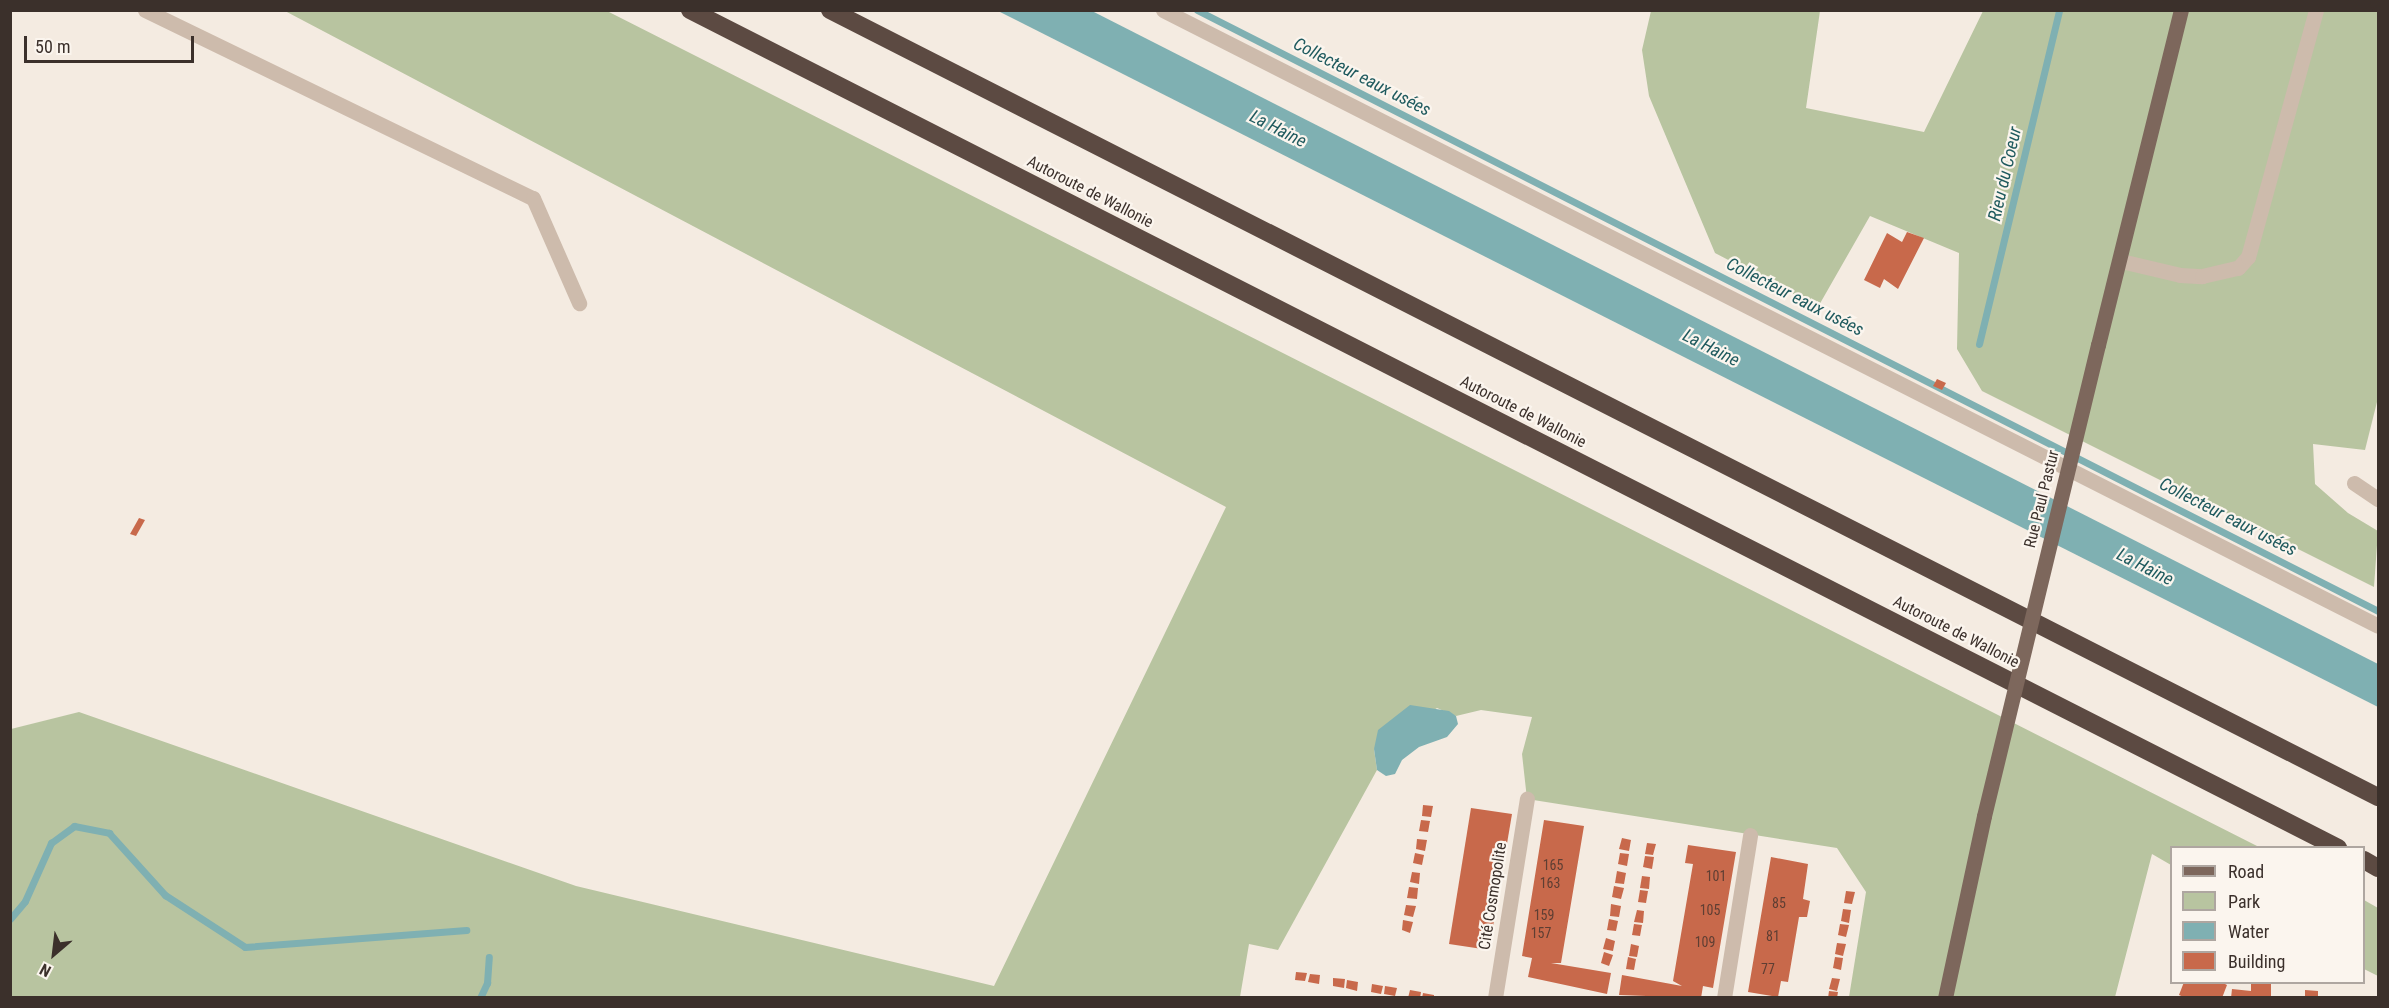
<!DOCTYPE html>
<html>
<head>
<meta charset="utf-8">
<style>
	body { margin:0 }
	#map { position:relative; width:2389px; height:1008px; overflow:hidden; background:#f4ebe1; font-family:"Roboto Condensed",sans-serif }
	div>[style] { position:absolute }
	.green>* { inset:0; background:#b8c4a0 }
	.water>* { inset:0; background:#7fb0b2 }
	.stream>* { height:7px; margin:-3.5px; padding:0 3.5px; transform-origin:3.5px; border-radius:3.5px; background:#7fb0b2 }
	.building>* { inset:0; background:#c8694b }
	.minor>* { height:15px; margin:-7.5px; padding:0 7.5px; transform-origin:7.5px; border-radius:7.5px; background:#cdbbac }
	.major>* { height:15px; margin:-7.5px; padding:0 7.5px; transform-origin:7.5px; border-radius:7.5px; background:#7d675c }
	.highway>* { height:18px; margin:-9px; padding:0 9px; transform-origin:9px; border-radius:9px; background:#5c4a42 }
	.major-bridge>* { height:15px; margin:-7.5px; padding:0 7.5px; transform-origin:7.5px; border-radius:7.5px; background:#7d675c }
	span { translate:-50% -50%; white-space:nowrap; text-align:center; line-height:1.15; -webkit-text-stroke:4.5px #fbf5ee; paint-order:stroke }
	.number-label { font-size:14px; color:#5e3e33 }
	.number-label span { -webkit-text-stroke-width:0 }
	.street-label { font-size:16px; color:#3b302b }
	.water-label { font-size:18px; color:#1f5a5e; font-style:italic }
	.frame { position:absolute; inset:0; border:12px solid #3b302b; pointer-events:none }
	.legend { position:absolute; left:2170px; top:846px; width:195px; height:138px; box-sizing:border-box; background:#fbf5ee; border:2px solid #aea6a0; margin:0; padding:8px 10px; list-style:none; font-size:18px; color:#3b302b }
	.legend li { display:flex; align-items:center; gap:12px; height:30px }
	.legend b { width:30px; border:2px solid #aea6a0 }
	.north { position:absolute; left:24px; top:924px; width:60px; height:60px; -webkit-text-stroke:4px #fbf5ee; paint-order:stroke; rotate:208deg; font-size:16px; font-weight:700; line-height:24px; text-align:center; color:#3b302b }
	.north::after { content:''; display:block; margin:auto; width:21px; height:27px; background:#3b302b; clip-path:polygon(50% 0,100% 100%,50% 72%,0 100%) }
	.scale { position:absolute; left:24px; top:36px; width:170px; height:27px; box-sizing:border-box; border:3px solid #3b302b; border-top:0; padding-left:8px; font-size:18px; line-height:21px; white-space:nowrap; color:#3b302b; -webkit-text-stroke:4px #fbf5ee; paint-order:stroke }
</style>
</head>
<body>
<div id="map">
	<div class="green">
		<i style="clip-path:polygon(285px 11px,607px 11px,2259px 847px,2172px 848px,2171px 865px,2152px 854px,2115px 997px,1849px 997px,1866px 892px,1837px 848px,1527px 799px,1522px 754px,1532px 717px,1481px 710px,1456px 716px,1437px 708px,1374px 749px,1377px 770px,1278px 950px,1249px 944px,1240px 997px,11px 998px,11px 729px,79px 712px,576px 886px,994px 986px,1226px 507px)"></i>
		<i style="clip-path:polygon(1651px 11px,1820px 11px,1806px 108px,1924px 132px,1983px 11px,2378px 11px,2378px 398px,2365px 450px,2313px 444px,2315px 484px,2348px 513px,2378px 531px,2374px 587px,1982px 391px,1957px 349px,1959px 253px,1870px 216px,1818px 307px,1715px 253px,1649px 96px,1642px 50px)"></i>
		<i style="clip-path:polygon(2364px 900px,2378px 908px,2378px 976px,2364px 969px)"></i>
	</div>
	<div class="water">
		<i style="clip-path:polygon(998px 11px,1092px 11px,2378px 664px,2378px 707px)"></i>
		<i style="clip-path:polygon(1410px 705px,1449px 711px,1456px 716px,1458px 724px,1447px 737px,1419px 747px,1402px 760px,1395px 774px,1386px 776px,1377px 770px,1374px 749px,1378px 730px)"></i>
	</div>
	<div class="stream">
		<i style="left:1197px;top:10px;width:1325px;rotate:26.97deg"></i>
		<i style="left:1979px;top:344px;width:343px;rotate:-76.5deg"></i>
		<i style="left:10px;top:919px;width:23px;rotate:-50deg"></i>
		<i style="left:25px;top:901px;width:64px;rotate:-65.9deg"></i>
		<i style="left:51px;top:843px;width:29px;rotate:-36deg"></i>
		<i style="left:74px;top:826px;width:36px;rotate:11deg"></i>
		<i style="left:109px;top:833px;width:84px;rotate:47.9deg"></i>
		<i style="left:165px;top:895px;width:95px;rotate:33deg"></i>
		<i style="left:245px;top:947px;width:222px;rotate:-4.4deg"></i>
		<i style="left:480px;top:998px;width:17px;rotate:-65deg"></i>
		<i style="left:487px;top:983px;width:26px;rotate:-86deg"></i>
	</div>
	<div class="building">
		<i style="clip-path:polygon(1907px 232px,1924px 238px,1898px 289px,1884px 279px,1880px 288px,1864px 280px,1887px 233px,1902px 242px)"></i>
		<i style="clip-path:polygon(1937px 379px,1946px 383px,1942px 390px,1933px 386px)"></i>
		<i style="clip-path:polygon(139px 518px,145px 520px,136px 536px,130px 534px)"></i>
		<i style="clip-path:polygon(1423px 805px,1433px 806px,1431px 817px,1422px 816px)"></i>
		<i style="clip-path:polygon(1471px 808px,1512px 814px,1489px 950px,1449px 944px)"></i>
		<i style="clip-path:polygon(1421px 820px,1430px 821px,1428px 832px,1419px 831px)"></i>
		<i style="clip-path:polygon(1544px 820px,1584px 826px,1561px 963px,1551px 963px,1611px 973px,1607px 994px,1528px 977px,1532px 958px,1522px 956px)"></i>
		<i style="clip-path:polygon(1622px 838px,1631px 840px,1629px 851px,1619px 849px)"></i>
		<i style="clip-path:polygon(1417px 839px,1427px 840px,1425px 851px,1416px 849px)"></i>
		<i style="clip-path:polygon(1647px 843px,1656px 844px,1653px 855px,1645px 854px)"></i>
		<i style="clip-path:polygon(1688px 845px,1736px 852px,1713px 988px,1703px 986px,1701px 998px,1619px 995px,1622px 975px,1682px 986px,1673px 981px,1693px 864px,1685px 863px)"></i>
		<i style="clip-path:polygon(1415px 853px,1424px 855px,1422px 865px,1413px 863px)"></i>
		<i style="clip-path:polygon(1620px 853px,1629px 854px,1627px 866px,1618px 864px)"></i>
		<i style="clip-path:polygon(1645px 856px,1654px 857px,1652px 869px,1643px 867px)"></i>
		<i style="clip-path:polygon(1771px 857px,1808px 864px,1803px 899px,1810px 901px,1807px 917px,1799px 917px,1788px 982px,1781px 981px,1778px 997px,1748px 992px)"></i>
		<i style="clip-path:polygon(1617px 871px,1626px 873px,1624px 884px,1615px 883px)"></i>
		<i style="clip-path:polygon(1412px 872px,1420px 873px,1419px 884px,1410px 882px)"></i>
		<i style="clip-path:polygon(1642px 876px,1650px 877px,1649px 889px,1640px 888px)"></i>
		<i style="clip-path:polygon(1614px 886px,1624px 888px,1621px 899px,1612px 897px)"></i>
		<i style="clip-path:polygon(1409px 887px,1418px 888px,1417px 899px,1407px 898px)"></i>
		<i style="clip-path:polygon(1640px 890px,1648px 891px,1646px 903px,1638px 902px)"></i>
		<i style="clip-path:polygon(1846px 891px,1855px 892px,1852px 904px,1844px 903px)"></i>
		<i style="clip-path:polygon(1611px 904px,1621px 906px,1619px 917px,1610px 916px)"></i>
		<i style="clip-path:polygon(1406px 905px,1416px 906px,1413px 917px,1404px 915px)"></i>
		<i style="clip-path:polygon(1843px 909px,1851px 910px,1849px 923px,1841px 921px)"></i>
		<i style="clip-path:polygon(1637px 910px,1644px 911px,1643px 923px,1634px 922px)"></i>
		<i style="clip-path:polygon(1609px 919px,1618px 921px,1616px 931px,1607px 930px)"></i>
		<i style="clip-path:polygon(1403px 920px,1413px 922px,1410px 933px,1402px 930px)"></i>
		<i style="clip-path:polygon(1634px 924px,1642px 925px,1640px 936px,1632px 935px)"></i>
		<i style="clip-path:polygon(1840px 924px,1849px 925px,1846px 937px,1838px 935px)"></i>
		<i style="clip-path:polygon(1606px 938px,1615px 941px,1613px 951px,1603px 949px)"></i>
		<i style="clip-path:polygon(1837px 943px,1846px 944px,1843px 956px,1835px 954px)"></i>
		<i style="clip-path:polygon(1631px 944px,1639px 946px,1637px 957px,1629px 956px)"></i>
		<i style="clip-path:polygon(1604px 952px,1613px 955px,1609px 966px,1601px 963px)"></i>
		<i style="clip-path:polygon(1628px 957px,1636px 959px,1634px 970px,1626px 969px)"></i>
		<i style="clip-path:polygon(1835px 957px,1843px 958px,1841px 970px,1833px 968px)"></i>
		<i style="clip-path:polygon(1296px 972px,1307px 973px,1305px 981px,1295px 980px)"></i>
		<i style="clip-path:polygon(1310px 974px,1320px 975px,1319px 984px,1308px 982px)"></i>
		<i style="clip-path:polygon(1333px 978px,1345px 979px,1344px 988px,1333px 986px)"></i>
		<i style="clip-path:polygon(1832px 978px,1840px 979px,1837px 991px,1829px 989px)"></i>
		<i style="clip-path:polygon(1347px 980px,1358px 982px,1357px 991px,1346px 988px)"></i>
		<i style="clip-path:polygon(2184px 982px,2221px 982px,2227px 985px,2222px 998px,2186px 998px,2179px 995px)"></i>
		<i style="clip-path:polygon(2251px 982px,2271px 982px,2271px 997px,2231px 998px,2232px 989px,2251px 991px)"></i>
		<i style="clip-path:polygon(1372px 984px,1383px 986px,1381px 994px,1371px 992px)"></i>
		<i style="clip-path:polygon(1385px 986px,1397px 988px,1395px 996px,1384px 994px)"></i>
		<i style="clip-path:polygon(1410px 990px,1421px 992px,1420px 998px,1408px 998px)"></i>
		<i style="clip-path:polygon(2305px 990px,2318px 991px,2318px 998px,2305px 998px)"></i>
		<i style="clip-path:polygon(1829px 991px,1838px 992px,1837px 998px,1828px 998px)"></i>
		<i style="clip-path:polygon(1423px 993px,1434px 995px,1434px 998px,1422px 998px)"></i>
	</div>
	<div class="minor">
		<i style="left:145px;top:10px;width:431px;rotate:25.9deg"></i>
		<i style="left:533px;top:198px;width:115px;rotate:66.3deg"></i>
		<i style="left:1163px;top:10px;width:1362px;rotate:26.88deg"></i>
		<i style="left:2121px;top:261px;width:61px;rotate:13.3deg"></i>
		<i style="left:2180px;top:275px;width:22px;rotate:3deg"></i>
		<i style="left:2202px;top:276px;width:37px;rotate:-13deg"></i>
		<i style="left:2238px;top:268px;width:15px;rotate:-48deg"></i>
		<i style="left:2248px;top:257px;width:256px;rotate:-74.6deg"></i>
		<i style="left:2354px;top:483px;width:29px;rotate:34deg"></i>
		<i style="left:1495px;top:998px;width:202px;rotate:-80.9deg"></i>
		<i style="left:1724px;top:998px;width:165px;rotate:-80.9deg"></i>
	</div>
	<div class="major">
		<i style="left:2098px;top:345px;width:345px;rotate:-76.1deg"></i>
		<i style="left:1945px;top:998px;width:186px;rotate:-77.9deg"></i>
	</div>
	<div class="highway">
		<i style="left:690px;top:10px;width:1849px;rotate:26.95deg"></i>
		<i style="left:830px;top:10px;width:1737px;rotate:26.95deg"></i>
		<i style="left:2364px;top:860px;width:16px;rotate:30deg"></i>
	</div>
	<div class="major-bridge">
		<i style="left:1984px;top:816px;width:485px;rotate:-76.4deg"></i>
	</div>
	<div class="number-label">
		<span style="left:1553px;top:865px">165</span>
		<span style="left:1716px;top:876px">101</span>
		<span style="left:1550px;top:883px">163</span>
		<span style="left:1779px;top:903px">85</span>
		<span style="left:1710px;top:910px">105</span>
		<span style="left:1544px;top:915px">159</span>
		<span style="left:1541px;top:933px">157</span>
		<span style="left:1773px;top:936px">81</span>
		<span style="left:1705px;top:942px">109</span>
		<span style="left:1768px;top:969px">77</span>
	</div>
	<div class="street-label">
		<span style="left:1090px;top:192px;rotate:27deg">Autoroute de Wallonie</span>
		<span style="left:1523px;top:412px;rotate:27deg">Autoroute de Wallonie</span>
		<span style="left:2042px;top:499px;rotate:-76deg">Rue Paul Pastur</span>
		<span style="left:1956px;top:632px;rotate:27deg">Autoroute de Wallonie</span>
		<span style="left:1493px;top:896px;rotate:-81deg">Cité Cosmopolite</span>
	</div>
	<div class="water-label">
		<span style="left:1362px;top:77px;rotate:27deg">Collecteur eaux usées</span>
		<span style="left:1278px;top:129px;rotate:27deg">La Haine</span>
		<span style="left:2005px;top:174px;rotate:-77deg">Rieu du Coeur</span>
		<span style="left:1795px;top:297px;rotate:27deg">Collecteur eaux usées</span>
		<span style="left:1711px;top:348px;rotate:27deg">La Haine</span>
		<span style="left:2228px;top:517px;rotate:27deg">Collecteur eaux usées</span>
		<span style="left:2145px;top:567px;rotate:27deg">La Haine</span>
	</div>
	<div class="frame"></div>
	<ul class="legend">
	<li><b style="height:8px;background:#7d675c"></b>Road</li>
	<li><b style="height:16px;background:#b8c4a0"></b>Park</li>
	<li><b style="height:16px;background:#7fb0b2"></b>Water</li>
	<li><b style="height:16px;background:#c8694b"></b>Building</li>
	</ul>
	<div class="north">N</div>
	<div class="scale">50 m</div>
</div>
</body>
</html>
